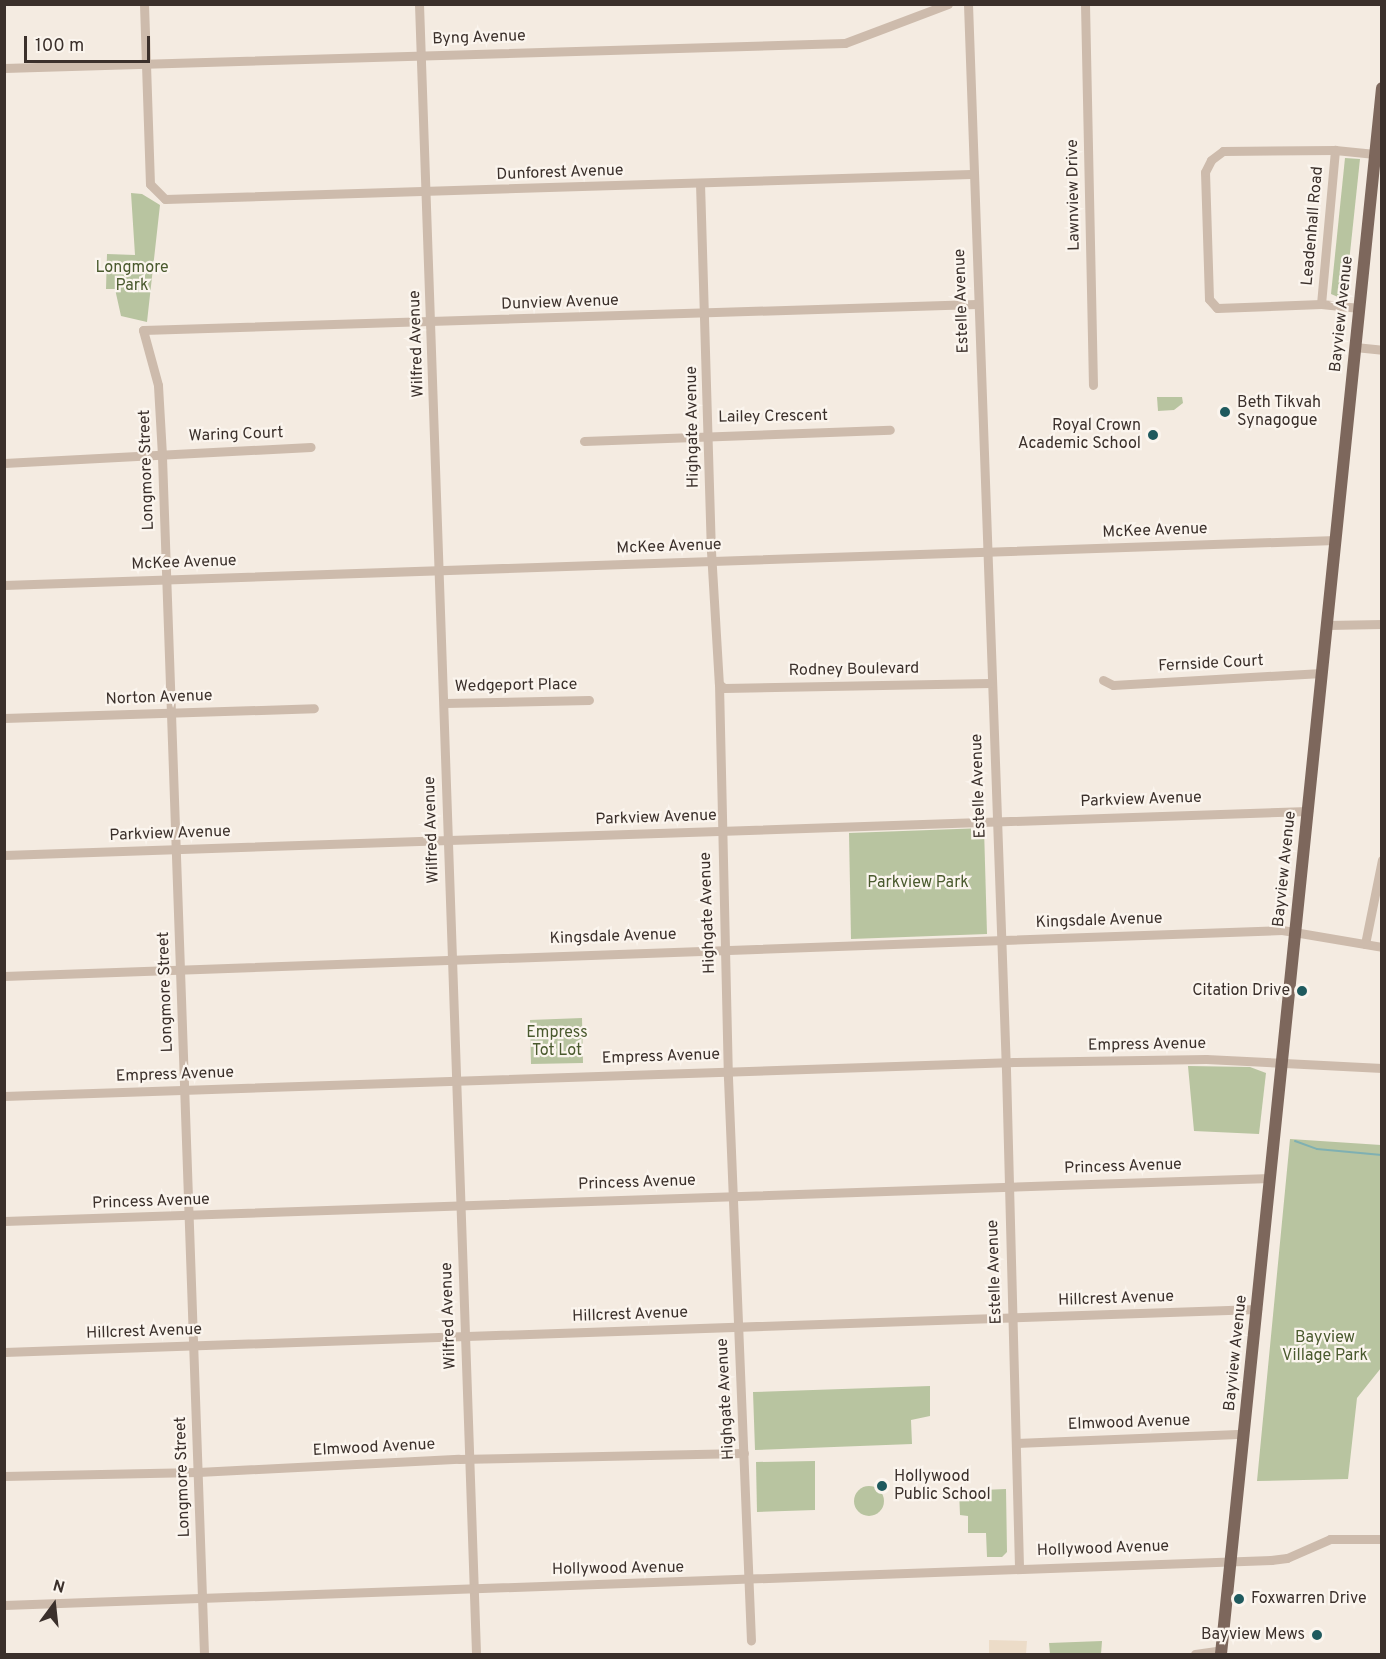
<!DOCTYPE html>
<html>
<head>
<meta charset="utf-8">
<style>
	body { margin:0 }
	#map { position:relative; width:1386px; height:1659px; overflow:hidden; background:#f4ebe1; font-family:Overpass,sans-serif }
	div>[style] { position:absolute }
	.green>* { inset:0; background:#b8c4a0 }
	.round { border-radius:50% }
	.plaza>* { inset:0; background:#ecdcc8 }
	.stream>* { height:2px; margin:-1px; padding:0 1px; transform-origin:1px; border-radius:1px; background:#7fb0b2 }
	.minor>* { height:9px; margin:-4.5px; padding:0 4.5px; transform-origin:4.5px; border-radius:4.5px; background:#cdbbac }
	.major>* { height:12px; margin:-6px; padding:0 6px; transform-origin:6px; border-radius:6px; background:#7d675c }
	.dots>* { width:16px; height:16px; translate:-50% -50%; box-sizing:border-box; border:3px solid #fbf5ee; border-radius:50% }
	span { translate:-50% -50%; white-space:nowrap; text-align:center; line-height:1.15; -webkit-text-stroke:4.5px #fbf5ee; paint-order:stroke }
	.street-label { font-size:16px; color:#3b302b }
	.park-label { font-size:16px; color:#4a5a2e }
	.poi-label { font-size:16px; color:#3b302b }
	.left { translate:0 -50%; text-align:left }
	.right { translate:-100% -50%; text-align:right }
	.frame { position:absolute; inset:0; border:6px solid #3b302b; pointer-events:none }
	.north { position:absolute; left:24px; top:1575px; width:60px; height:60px; -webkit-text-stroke:4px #fbf5ee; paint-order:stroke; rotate:15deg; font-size:16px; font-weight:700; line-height:24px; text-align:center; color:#3b302b }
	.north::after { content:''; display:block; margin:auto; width:21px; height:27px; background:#3b302b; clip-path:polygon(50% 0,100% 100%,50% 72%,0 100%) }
	.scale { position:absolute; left:24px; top:36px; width:126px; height:27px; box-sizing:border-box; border:3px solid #3b302b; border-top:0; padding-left:8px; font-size:18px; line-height:21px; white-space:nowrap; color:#3b302b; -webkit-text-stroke:4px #fbf5ee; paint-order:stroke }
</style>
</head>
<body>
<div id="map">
	<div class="green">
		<i style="clip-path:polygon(1345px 158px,1360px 159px,1345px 300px,1331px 294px)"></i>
		<i style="clip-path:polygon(131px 193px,142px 194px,160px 205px,147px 322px,121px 316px,115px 289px,106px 289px,107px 254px,135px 255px)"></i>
		<i style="clip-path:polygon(1157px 397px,1182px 397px,1183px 403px,1174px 410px,1158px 411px)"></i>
		<i style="clip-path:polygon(984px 828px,987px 934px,851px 939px,849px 833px)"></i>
		<i style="clip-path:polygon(582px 1018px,583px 1063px,531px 1064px,530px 1020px)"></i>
		<i style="clip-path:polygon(1188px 1066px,1250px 1067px,1266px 1073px,1259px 1134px,1194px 1131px)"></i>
		<i style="clip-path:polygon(1290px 1139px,1381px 1145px,1381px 1368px,1357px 1398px,1348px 1479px,1257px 1481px)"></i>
		<i style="clip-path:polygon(930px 1386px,930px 1416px,911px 1420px,912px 1444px,755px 1450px,753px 1392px)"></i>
		<i style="clip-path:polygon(815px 1461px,815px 1510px,757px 1512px,756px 1462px)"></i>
		<i class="round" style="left:854px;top:1486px;width:30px;height:30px"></i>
		<i style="clip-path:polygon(1006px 1489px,1007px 1552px,1002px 1557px,987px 1557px,986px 1533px,968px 1533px,968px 1516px,960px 1515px,959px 1491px)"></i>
		<i style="clip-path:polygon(1102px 1641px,1101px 1654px,1050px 1654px,1049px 1643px)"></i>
	</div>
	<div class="plaza">
		<i style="clip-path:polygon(989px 1640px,1027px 1641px,1026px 1654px,989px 1654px)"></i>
	</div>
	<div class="stream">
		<i style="left:1295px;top:1141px;width:23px;rotate:20deg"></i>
		<i style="left:1317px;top:1149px;width:65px;rotate:5.3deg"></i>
	</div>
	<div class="minor">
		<i style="left:144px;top:4px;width:180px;rotate:88.1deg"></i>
		<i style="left:150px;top:184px;width:21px;rotate:45deg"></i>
		<i style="left:165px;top:199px;width:806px;rotate:-1.78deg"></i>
		<i style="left:419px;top:4px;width:1651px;rotate:88.02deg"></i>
		<i style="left:968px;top:4px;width:1067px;rotate:87.96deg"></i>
		<i style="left:1006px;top:1070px;width:497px;rotate:88.5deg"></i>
		<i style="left:1085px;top:4px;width:381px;rotate:88.8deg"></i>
		<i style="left:4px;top:68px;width:841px;rotate:-1.7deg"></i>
		<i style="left:845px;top:43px;width:110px;rotate:-20.7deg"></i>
		<i style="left:700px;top:183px;width:368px;rotate:88.3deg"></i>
		<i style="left:711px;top:551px;width:133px;rotate:86.6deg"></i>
		<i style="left:719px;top:684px;width:394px;rotate:88.7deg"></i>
		<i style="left:728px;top:1078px;width:563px;rotate:87.66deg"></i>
		<i style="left:1321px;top:304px;width:155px;rotate:-84.8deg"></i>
		<i style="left:1359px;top:308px;width:38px;rotate:-174deg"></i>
		<i style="left:1321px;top:304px;width:104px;rotate:177.8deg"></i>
		<i style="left:1217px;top:308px;width:12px;rotate:-132deg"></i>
		<i style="left:1209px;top:299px;width:127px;rotate:-91.8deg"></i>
		<i style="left:1205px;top:172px;width:13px;rotate:-63deg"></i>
		<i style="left:1211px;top:160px;width:15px;rotate:-37deg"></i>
		<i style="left:1223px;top:151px;width:112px;rotate:-0.5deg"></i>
		<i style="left:1335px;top:150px;width:40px;rotate:5.7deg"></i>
		<i style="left:1355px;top:347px;width:27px;rotate:6deg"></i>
		<i style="left:584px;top:441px;width:306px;rotate:-2.1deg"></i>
		<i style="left:4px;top:463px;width:307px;rotate:-3deg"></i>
		<i style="left:4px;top:585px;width:1332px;rotate:-1.94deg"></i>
		<i style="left:1327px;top:625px;width:55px;rotate:-1deg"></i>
		<i style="left:1103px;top:680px;width:11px;rotate:27deg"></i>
		<i style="left:1113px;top:685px;width:209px;rotate:-3.3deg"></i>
		<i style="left:719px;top:684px;width:6px;rotate:39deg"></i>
		<i style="left:724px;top:688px;width:266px;rotate:-1.1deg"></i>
		<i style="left:444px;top:703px;width:145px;rotate:-1.2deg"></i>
		<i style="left:4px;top:718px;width:310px;rotate:-1.8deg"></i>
		<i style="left:4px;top:855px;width:1305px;rotate:-1.93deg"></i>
		<i style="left:1365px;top:944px;width:86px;rotate:-78.6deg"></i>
		<i style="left:4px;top:976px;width:1279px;rotate:-2.06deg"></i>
		<i style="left:1282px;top:930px;width:101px;rotate:9.6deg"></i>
		<i style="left:4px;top:1096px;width:1011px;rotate:-1.93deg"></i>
		<i style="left:1014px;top:1062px;width:192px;rotate:-0.9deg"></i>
		<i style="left:1206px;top:1059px;width:176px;rotate:2.9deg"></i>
		<i style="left:4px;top:1221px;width:1267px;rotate:-1.95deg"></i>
		<i style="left:4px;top:1352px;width:1254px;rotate:-1.97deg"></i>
		<i style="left:1016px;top:1443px;width:228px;rotate:-2.3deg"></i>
		<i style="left:4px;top:1476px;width:194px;rotate:-1.2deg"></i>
		<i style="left:198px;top:1472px;width:261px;rotate:-2.9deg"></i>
		<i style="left:459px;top:1459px;width:285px;rotate:-1.2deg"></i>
		<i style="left:4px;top:1605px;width:1268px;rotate:-2.03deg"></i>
		<i style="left:1271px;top:1560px;width:16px;rotate:-7deg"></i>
		<i style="left:1287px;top:1558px;width:47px;rotate:-23.8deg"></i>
		<i style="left:1330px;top:1539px;width:52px"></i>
		<i style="left:204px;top:1654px;width:1200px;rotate:-92.01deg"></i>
		<i style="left:162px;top:455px;width:70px;rotate:-93.3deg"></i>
		<i style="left:158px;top:385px;width:57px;rotate:-105.3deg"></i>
		<i style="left:143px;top:330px;width:834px;rotate:-1.79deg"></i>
		<i style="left:1195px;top:1654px;width:27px;rotate:-8deg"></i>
	</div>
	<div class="major">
		<i style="left:1221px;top:1654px;width:1574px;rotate:-84.13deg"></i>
	</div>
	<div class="dots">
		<i style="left:1225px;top:412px;background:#1f5a5e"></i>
		<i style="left:1153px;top:435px;background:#1f5a5e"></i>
		<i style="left:1302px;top:991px;background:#1f5a5e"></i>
		<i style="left:882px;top:1486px;background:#1f5a5e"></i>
		<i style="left:1239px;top:1599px;background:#1f5a5e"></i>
		<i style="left:1317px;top:1635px;background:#1f5a5e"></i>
	</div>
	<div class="street-label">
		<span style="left:479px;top:38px;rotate:-2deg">Byng Avenue</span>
		<span style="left:560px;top:173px;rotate:-2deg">Dunforest Avenue</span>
		<span style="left:1074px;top:195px;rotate:-91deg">Lawnview Drive</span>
		<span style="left:1313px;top:226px;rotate:-85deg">Leadenhall Road</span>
		<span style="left:962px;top:301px;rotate:-92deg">Estelle Avenue</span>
		<span style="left:560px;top:303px;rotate:-2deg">Dunview Avenue</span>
		<span style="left:1342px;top:314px;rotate:-84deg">Bayview Avenue</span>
		<span style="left:417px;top:344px;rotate:-92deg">Wilfred Avenue</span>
		<span style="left:773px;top:417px;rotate:-1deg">Lailey Crescent</span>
		<span style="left:693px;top:427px;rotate:-91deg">Highgate Avenue</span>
		<span style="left:236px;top:435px;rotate:-2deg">Waring Court</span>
		<span style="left:147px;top:470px;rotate:-92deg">Longmore Street</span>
		<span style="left:1155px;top:531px;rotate:-2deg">McKee Avenue</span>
		<span style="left:669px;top:547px;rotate:-2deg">McKee Avenue</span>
		<span style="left:184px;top:563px;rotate:-2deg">McKee Avenue</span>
		<span style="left:1211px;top:664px;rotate:-3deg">Fernside Court</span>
		<span style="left:854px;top:670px;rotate:-1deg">Rodney Boulevard</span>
		<span style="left:516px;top:686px;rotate:-1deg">Wedgeport Place</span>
		<span style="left:159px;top:698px;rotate:-2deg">Norton Avenue</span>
		<span style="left:979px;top:786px;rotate:-92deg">Estelle Avenue</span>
		<span style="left:1141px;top:800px;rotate:-2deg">Parkview Avenue</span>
		<span style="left:656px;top:818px;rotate:-2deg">Parkview Avenue</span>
		<span style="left:432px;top:830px;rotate:-92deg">Wilfred Avenue</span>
		<span style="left:170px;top:834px;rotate:-2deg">Parkview Avenue</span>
		<span style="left:1285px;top:869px;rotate:-84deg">Bayview Avenue</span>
		<span style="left:708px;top:913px;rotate:-92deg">Highgate Avenue</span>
		<span style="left:1099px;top:921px;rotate:-2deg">Kingsdale Avenue</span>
		<span style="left:613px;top:937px;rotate:-2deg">Kingsdale Avenue</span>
		<span style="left:166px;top:992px;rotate:-92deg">Longmore Street</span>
		<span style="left:1147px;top:1045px;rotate:-1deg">Empress Avenue</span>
		<span style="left:661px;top:1057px;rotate:-2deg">Empress Avenue</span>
		<span style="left:175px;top:1075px;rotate:-2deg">Empress Avenue</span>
		<span style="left:1123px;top:1167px;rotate:-2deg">Princess Avenue</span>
		<span style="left:637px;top:1183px;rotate:-2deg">Princess Avenue</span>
		<span style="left:151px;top:1202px;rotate:-2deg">Princess Avenue</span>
		<span style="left:995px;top:1272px;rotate:-92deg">Estelle Avenue</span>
		<span style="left:1116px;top:1299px;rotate:-2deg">Hillcrest Avenue</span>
		<span style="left:630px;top:1315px;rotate:-2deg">Hillcrest Avenue</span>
		<span style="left:449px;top:1316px;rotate:-92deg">Wilfred Avenue</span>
		<span style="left:144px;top:1332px;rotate:-2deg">Hillcrest Avenue</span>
		<span style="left:1236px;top:1353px;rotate:-84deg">Bayview Avenue</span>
		<span style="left:726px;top:1399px;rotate:-93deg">Highgate Avenue</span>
		<span style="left:1129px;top:1423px;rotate:-2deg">Elmwood Avenue</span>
		<span style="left:374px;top:1448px;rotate:-3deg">Elmwood Avenue</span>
		<span style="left:183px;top:1477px;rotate:-92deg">Longmore Street</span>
		<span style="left:1103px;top:1549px;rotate:-2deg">Hollywood Avenue</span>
		<span style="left:618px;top:1569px;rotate:-1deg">Hollywood Avenue</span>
	</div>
	<div class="park-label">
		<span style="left:132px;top:277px">Longmore<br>Park</span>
		<span style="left:918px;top:883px">Parkview Park</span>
		<span style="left:557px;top:1042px">Empress<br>Tot Lot</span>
		<span style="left:1325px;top:1347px">Bayview<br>Village Park</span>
	</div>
	<div class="poi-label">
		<span class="left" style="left:1237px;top:412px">Beth Tikvah<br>Synagogue</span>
		<span class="right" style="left:1141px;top:435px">Royal Crown<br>Academic School</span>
		<span class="right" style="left:1290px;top:991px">Citation Drive</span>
		<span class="left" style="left:894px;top:1486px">Hollywood<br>Public School</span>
		<span class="left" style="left:1251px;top:1599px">Foxwarren Drive</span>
		<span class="right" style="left:1305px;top:1635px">Bayview Mews</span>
	</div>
	<div class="frame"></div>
	<div class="north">N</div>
	<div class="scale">100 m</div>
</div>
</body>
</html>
